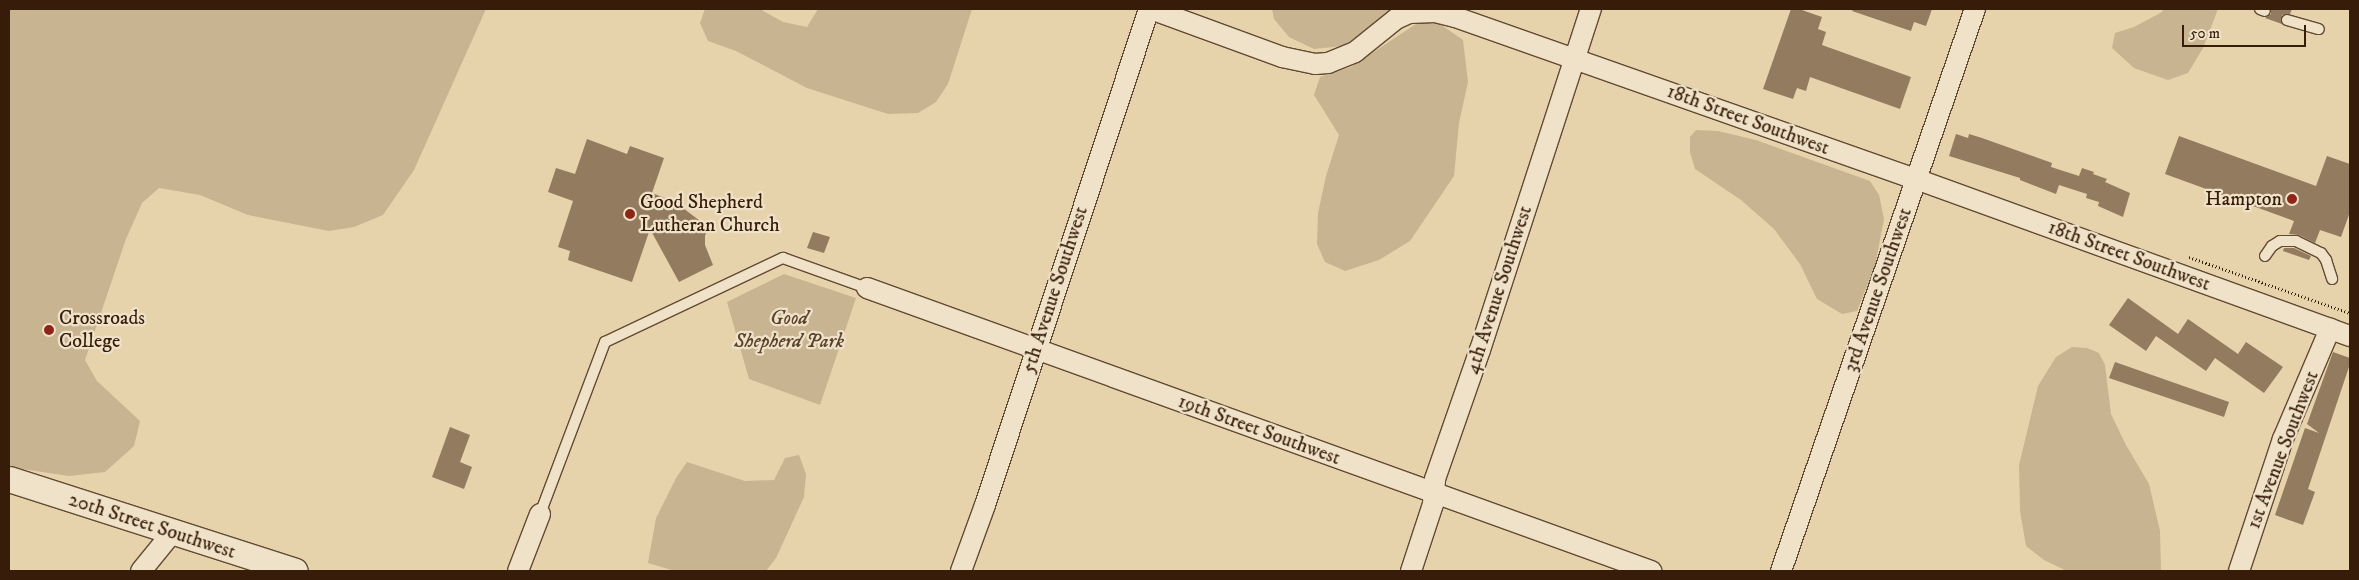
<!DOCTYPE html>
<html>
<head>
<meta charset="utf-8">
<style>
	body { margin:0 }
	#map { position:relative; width:2359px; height:580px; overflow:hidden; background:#e6d3ac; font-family:"IM FELL DW Pica",serif }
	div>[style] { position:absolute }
	.green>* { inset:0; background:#c8b490 }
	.building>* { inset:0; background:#927b5e }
	.path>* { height:3px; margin-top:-1.5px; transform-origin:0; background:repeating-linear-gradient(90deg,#371c0a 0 1px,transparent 0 3.5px) }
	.roads { filter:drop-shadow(1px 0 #634a32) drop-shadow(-1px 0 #634a32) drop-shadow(0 1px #634a32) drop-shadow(0 -1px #634a32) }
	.service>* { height:10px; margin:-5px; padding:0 5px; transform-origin:5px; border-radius:5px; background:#efe2c9 }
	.minor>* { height:20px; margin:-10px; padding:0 10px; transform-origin:10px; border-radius:10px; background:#efe2c9 }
	.tertiary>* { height:25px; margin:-12.5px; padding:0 12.5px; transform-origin:12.5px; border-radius:12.5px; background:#efe2c9 }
	.dots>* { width:14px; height:14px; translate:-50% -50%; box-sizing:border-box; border:2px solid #efe2c9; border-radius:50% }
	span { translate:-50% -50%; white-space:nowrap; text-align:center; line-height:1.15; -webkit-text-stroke:4.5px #efe2c9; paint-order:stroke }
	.street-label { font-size:20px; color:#371c0a }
	.poi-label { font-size:20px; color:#371c0a }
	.right { translate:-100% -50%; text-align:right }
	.left { translate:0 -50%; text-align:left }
	.park-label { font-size:20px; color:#5b422c; font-style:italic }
	.frame { position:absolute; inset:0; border:10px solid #371c0a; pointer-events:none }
	.scale { position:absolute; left:2182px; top:25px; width:124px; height:22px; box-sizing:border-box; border:2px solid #371c0a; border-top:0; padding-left:6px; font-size:15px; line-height:18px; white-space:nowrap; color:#371c0a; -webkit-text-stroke:4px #efe2c9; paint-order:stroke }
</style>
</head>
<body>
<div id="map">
	<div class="green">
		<i style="clip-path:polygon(9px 9px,486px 9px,414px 170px,383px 215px,354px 227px,329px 231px,248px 215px,200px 195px,159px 188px,142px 203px,126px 239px,85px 360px,97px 381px,140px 421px,134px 446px,105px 472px,69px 476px,9px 467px)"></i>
		<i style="clip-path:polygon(705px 9px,760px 9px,783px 22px,807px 27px,818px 9px,972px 9px,948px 84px,936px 102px,918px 113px,888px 114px,807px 88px,736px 51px,708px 41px,700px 23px)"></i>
		<i style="clip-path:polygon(1272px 9px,1393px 9px,1375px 26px,1342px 46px,1314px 49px,1289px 37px,1274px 19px)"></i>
		<i style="clip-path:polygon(2163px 9px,2218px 9px,2203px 48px,2188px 73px,2168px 80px,2134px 68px,2112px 48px,2115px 33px,2134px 27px,2162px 12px)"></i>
		<i style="clip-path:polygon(1419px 22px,1440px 24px,1463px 40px,1468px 82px,1459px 123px,1454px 176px,1410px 241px,1379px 260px,1345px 271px,1325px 262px,1317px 244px,1318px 213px,1326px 176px,1339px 135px,1314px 95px,1320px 77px,1351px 67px)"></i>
		<i style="clip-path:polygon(1696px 130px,1718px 131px,1756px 140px,1870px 181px,1879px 195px,1884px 219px,1875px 266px,1857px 311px,1842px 314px,1817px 299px,1800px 264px,1774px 229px,1741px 200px,1695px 169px,1690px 152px,1690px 137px)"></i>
		<i style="clip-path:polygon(784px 274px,856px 298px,820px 405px,749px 379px,727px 302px)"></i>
		<i style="clip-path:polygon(2072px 347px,2087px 348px,2099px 353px,2105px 365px,2111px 414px,2126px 445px,2149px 484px,2160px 531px,2161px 571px,2067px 571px,2044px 560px,2026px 546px,2020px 511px,2019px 465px,2038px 386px,2056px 357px)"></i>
		<i style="clip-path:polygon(799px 455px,806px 474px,804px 497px,776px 558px,766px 571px,675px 571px,648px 563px,656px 518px,676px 478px,687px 462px,745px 481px,774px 480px,785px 458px)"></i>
	</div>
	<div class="building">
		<i style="clip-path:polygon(1791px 9px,1799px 9px,1822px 17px,1818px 29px,1826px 32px,1822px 45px,1911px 77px,1900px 109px,1810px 77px,1806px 91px,1797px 88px,1793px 99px,1763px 89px)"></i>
		<i style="clip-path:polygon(1853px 9px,1932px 9px,1926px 26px,1914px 22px,1911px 31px,1852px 11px)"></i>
		<i style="clip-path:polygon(2271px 9px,2292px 9px,2290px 14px,2282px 15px,2282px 24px,2265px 18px,2271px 14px)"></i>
		<i style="clip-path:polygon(1956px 134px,1968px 138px,1969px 134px,1982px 138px,2052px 163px,2051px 167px,2079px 176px,2082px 168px,2094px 172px,2093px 174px,2107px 179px,2105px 182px,2130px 193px,2123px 217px,2098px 206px,2099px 202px,2086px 198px,2087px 194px,2059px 185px,2056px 194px,2020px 180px,2020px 178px,1949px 156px)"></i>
		<i style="clip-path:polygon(2179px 136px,2316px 186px,2327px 156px,2350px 164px,2350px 212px,2341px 237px,2320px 230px,2315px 243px,2299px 235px,2289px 234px,2294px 221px,2165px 174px)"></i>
		<i style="clip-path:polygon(587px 139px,627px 154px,630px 146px,664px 158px,652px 193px,675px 202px,708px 227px,705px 236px,705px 245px,713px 265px,679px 282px,650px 229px,632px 282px,568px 260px,570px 251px,558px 247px,573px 201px,548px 192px,556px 168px,575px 174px)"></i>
		<i style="clip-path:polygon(813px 232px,830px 237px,824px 253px,807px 248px)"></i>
		<i style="clip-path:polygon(2284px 248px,2294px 248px,2311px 256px,2309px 260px,2283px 251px)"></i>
		<i style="clip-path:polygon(2128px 298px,2178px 334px,2188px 319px,2238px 354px,2246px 342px,2283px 367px,2264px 393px,2215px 358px,2206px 371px,2156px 336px,2146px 351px,2109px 325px)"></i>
		<i style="clip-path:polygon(2333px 352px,2350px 358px,2350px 364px,2308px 489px,2315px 492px,2303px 525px,2275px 515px,2305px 428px,2319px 433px,2307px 424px)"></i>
		<i style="clip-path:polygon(2115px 362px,2229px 402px,2224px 417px,2109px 378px)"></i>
		<i style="clip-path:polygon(450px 427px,470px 435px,460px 462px,472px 467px,464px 489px,432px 477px)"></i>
	</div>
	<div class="path">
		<i style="left:2189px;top:257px;width:170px;rotate:19.2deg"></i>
	</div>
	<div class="roads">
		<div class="service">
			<i style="left:2260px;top:9px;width:5px;rotate:22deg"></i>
			<i style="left:2287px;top:20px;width:33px;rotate:16deg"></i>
			<i style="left:2265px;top:256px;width:12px;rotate:-55deg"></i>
			<i style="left:2272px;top:246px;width:9px;rotate:-32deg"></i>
			<i style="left:2280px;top:241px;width:16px"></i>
			<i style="left:2296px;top:241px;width:28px;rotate:26deg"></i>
			<i style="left:2321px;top:253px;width:9px;rotate:54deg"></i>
			<i style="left:2326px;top:260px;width:20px;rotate:72deg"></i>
			<i style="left:540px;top:514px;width:184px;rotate:-69.3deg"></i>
			<i style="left:605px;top:342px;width:197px;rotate:-25.3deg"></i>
			<i style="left:783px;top:258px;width:89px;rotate:19.7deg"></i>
		</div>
		<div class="minor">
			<i style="left:1151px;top:9px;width:140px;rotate:20.1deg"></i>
			<i style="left:1282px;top:57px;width:34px;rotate:12deg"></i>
			<i style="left:1315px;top:64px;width:13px;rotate:-4deg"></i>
			<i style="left:1328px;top:63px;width:29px;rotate:-22deg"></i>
			<i style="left:1355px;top:52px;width:53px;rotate:-38.8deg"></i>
			<i style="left:1396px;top:19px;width:14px;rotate:-25deg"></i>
			<i style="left:1409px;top:13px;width:26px;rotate:-2deg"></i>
			<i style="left:1435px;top:12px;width:21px;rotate:14deg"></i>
			<i style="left:1455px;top:17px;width:489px;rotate:19.4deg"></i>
			<i style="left:1916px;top:179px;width:462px;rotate:19.9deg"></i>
			<i style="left:867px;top:288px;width:834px;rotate:19.85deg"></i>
			<i style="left:141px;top:571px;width:49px;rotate:-50.8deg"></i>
			<i style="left:518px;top:571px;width:61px;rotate:-68.9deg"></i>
			<i style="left:961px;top:571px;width:70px;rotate:-70deg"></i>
			<i style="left:985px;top:505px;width:522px;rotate:-71.7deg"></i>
			<i style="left:1411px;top:571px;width:71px;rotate:-71.8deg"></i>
			<i style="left:1433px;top:504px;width:25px;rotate:-85deg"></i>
			<i style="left:1435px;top:479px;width:137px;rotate:-70.8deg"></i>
			<i style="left:1480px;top:350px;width:359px;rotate:-72deg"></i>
			<i style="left:1781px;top:571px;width:595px;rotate:-70.96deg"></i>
			<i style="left:2239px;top:571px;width:139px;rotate:-71.6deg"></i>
			<i style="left:2283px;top:439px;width:120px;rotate:-66.9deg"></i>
		</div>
		<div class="tertiary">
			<i style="left:9px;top:479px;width:300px;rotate:17.8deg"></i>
		</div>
	</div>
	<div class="dots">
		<i style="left:2292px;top:199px;background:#8f2418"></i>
		<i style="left:630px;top:214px;background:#8f2418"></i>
		<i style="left:49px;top:330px;background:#8f2418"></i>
	</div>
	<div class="street-label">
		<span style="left:1748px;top:120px;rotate:20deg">18th Street Southwest</span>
		<span style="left:2129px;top:256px;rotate:20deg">18th Street Southwest</span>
		<span style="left:1055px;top:290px;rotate:-72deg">5th Avenue Southwest</span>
		<span style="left:1499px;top:290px;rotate:-72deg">4th Avenue Southwest</span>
		<span style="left:1878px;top:290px;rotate:-71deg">3rd Avenue Southwest</span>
		<span style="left:1259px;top:430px;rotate:20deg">19th Street Southwest</span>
		<span style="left:2283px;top:450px;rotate:-69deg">1st Avenue Southwest</span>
		<span style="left:152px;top:526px;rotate:18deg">20th Street Southwest</span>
	</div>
	<div class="poi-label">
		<span class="right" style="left:2282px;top:199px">Hampton</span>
		<span class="left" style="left:640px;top:214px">Good Shepherd<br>Lutheran Church</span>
		<span class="left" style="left:59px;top:330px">Crossroads<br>College</span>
	</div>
	<div class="park-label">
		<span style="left:789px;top:330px">Good<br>Shepherd Park</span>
	</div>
	<div class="frame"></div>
	<div class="scale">50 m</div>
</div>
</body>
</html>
